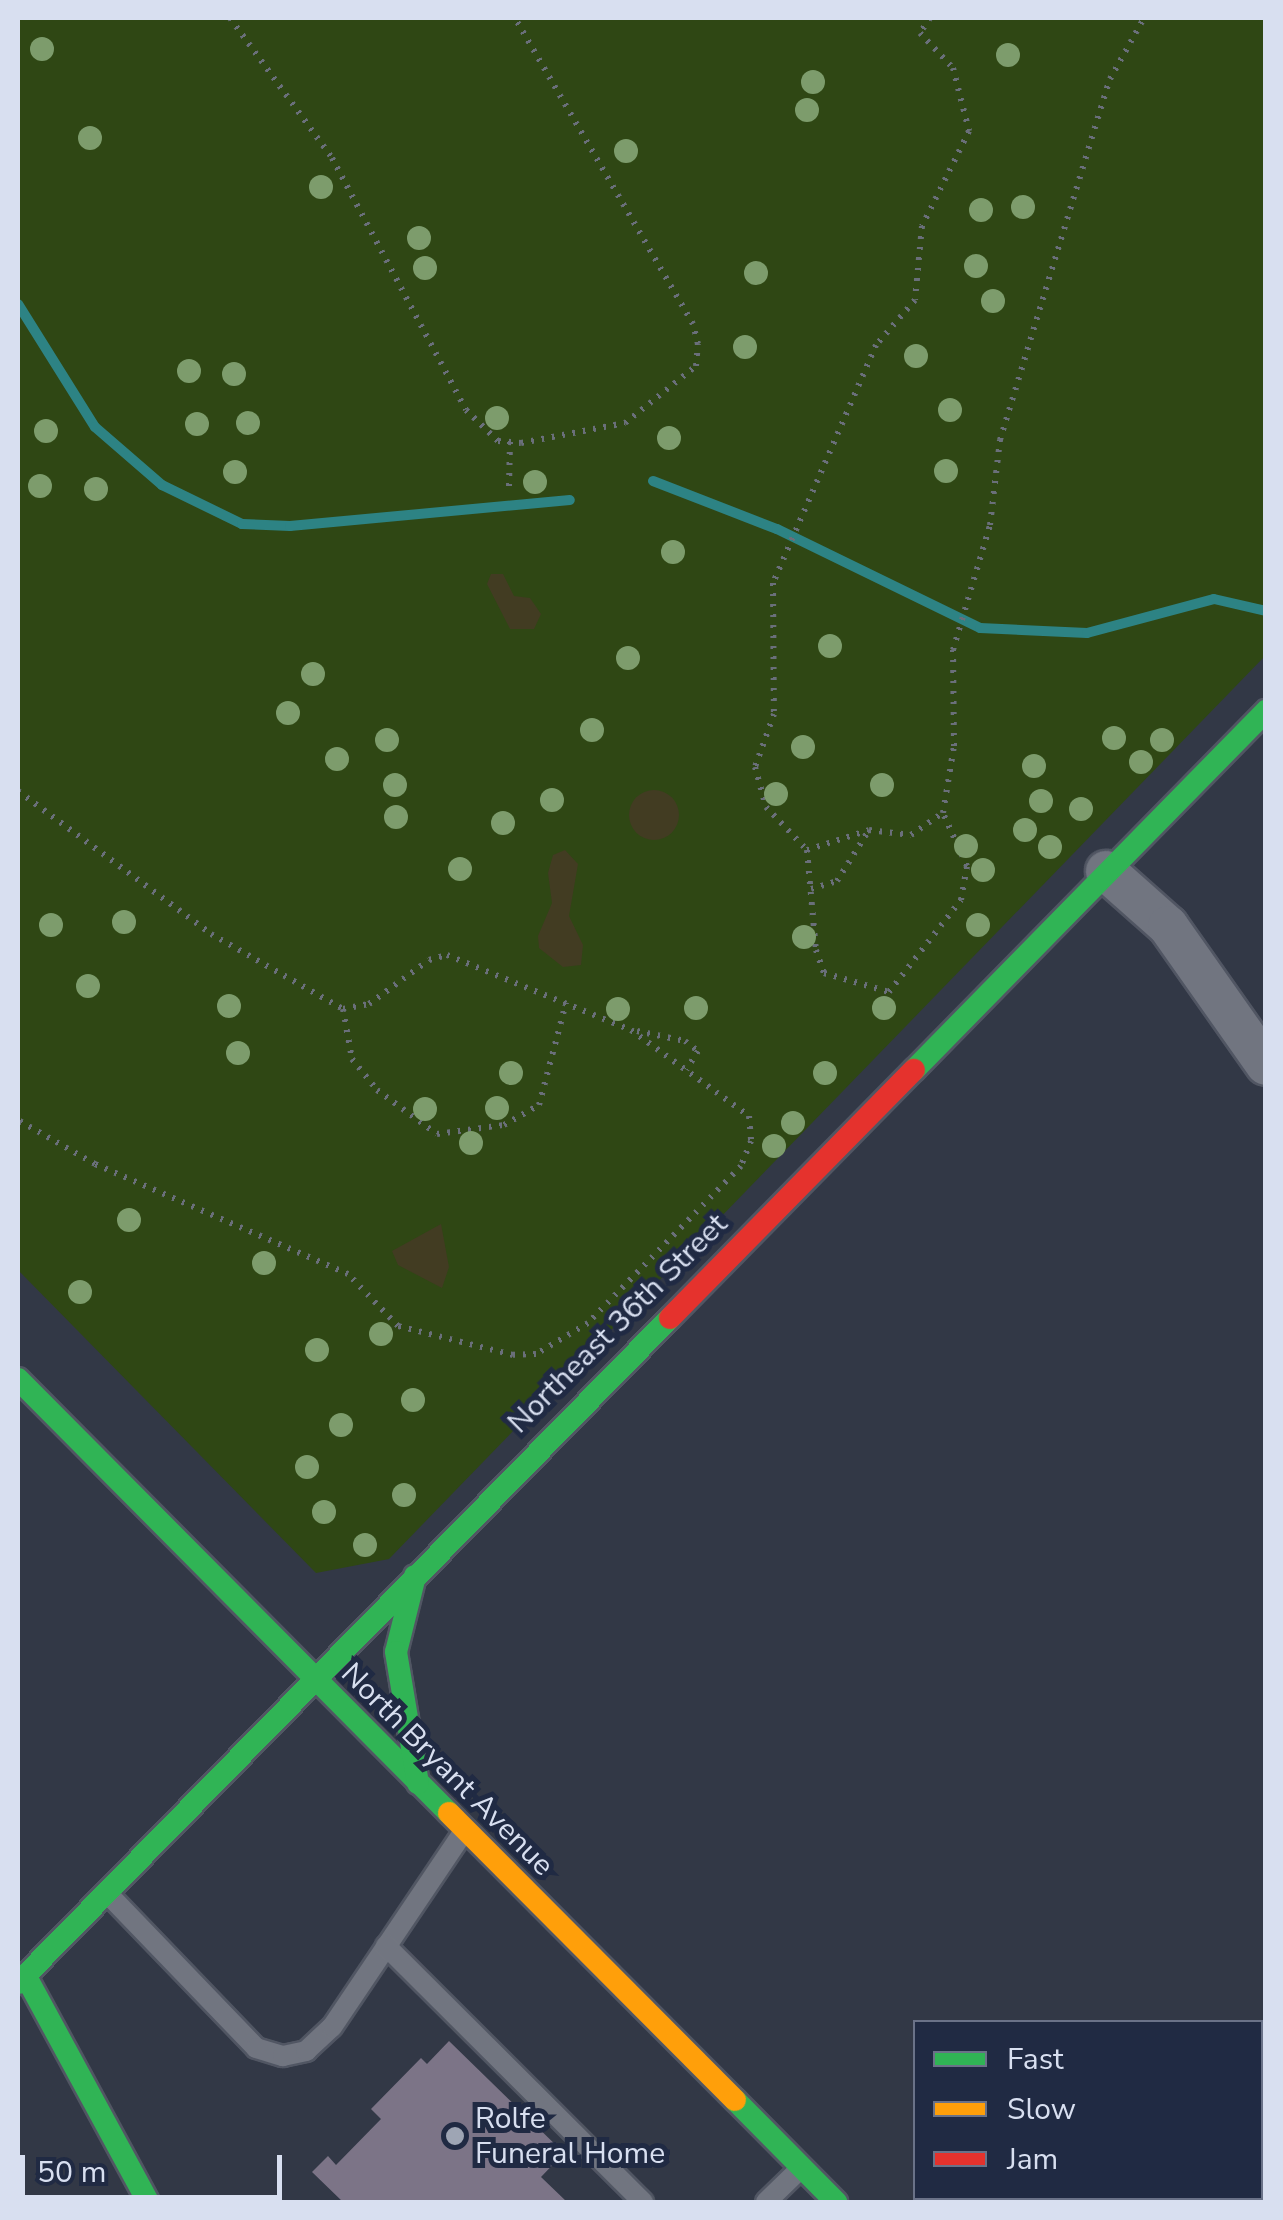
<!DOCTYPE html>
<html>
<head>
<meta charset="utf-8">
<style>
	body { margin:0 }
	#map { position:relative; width:1283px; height:2220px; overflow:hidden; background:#323846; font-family:"Nunito Sans",sans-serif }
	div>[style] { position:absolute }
	.green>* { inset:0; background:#2f4714 }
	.sand>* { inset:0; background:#423c22 }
	.round { border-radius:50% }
	.stream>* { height:10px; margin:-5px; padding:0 5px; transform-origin:5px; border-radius:5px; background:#2d8384 }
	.building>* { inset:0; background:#7c7487 }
	.path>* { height:6px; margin-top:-3px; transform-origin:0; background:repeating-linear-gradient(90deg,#6a6f7a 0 2.5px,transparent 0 10.5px) }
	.roads { filter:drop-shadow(2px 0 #515663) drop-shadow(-2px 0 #515663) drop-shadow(0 2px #515663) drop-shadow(0 -2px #515663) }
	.lane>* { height:20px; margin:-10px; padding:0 10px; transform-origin:10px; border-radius:10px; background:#717580 }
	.street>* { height:40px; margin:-20px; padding:0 20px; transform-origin:20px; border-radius:20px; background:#717580 }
	.fast>* { height:22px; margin:-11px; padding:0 11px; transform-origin:11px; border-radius:11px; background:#30b455 }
	.slow>* { height:22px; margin:-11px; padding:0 11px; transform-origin:11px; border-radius:11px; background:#ff9f0a }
	.jam>* { height:22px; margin:-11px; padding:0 11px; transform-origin:11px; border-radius:11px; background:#e5322d }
	.trees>* { width:24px; height:24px; margin:-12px; border-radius:50%; background:#7d9c6c }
	.dots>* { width:28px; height:28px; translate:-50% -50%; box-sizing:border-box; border:5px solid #202a43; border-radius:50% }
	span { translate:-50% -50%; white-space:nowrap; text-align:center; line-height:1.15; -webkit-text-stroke:10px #202a43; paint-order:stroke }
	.street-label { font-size:30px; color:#d8dff0 }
	.poi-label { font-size:30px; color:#d8dff0 }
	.left { translate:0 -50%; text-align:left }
	.frame { position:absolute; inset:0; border:20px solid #d8dff0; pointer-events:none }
	.legend { position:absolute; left:913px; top:2020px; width:350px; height:180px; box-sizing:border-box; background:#202a43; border:2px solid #6a7288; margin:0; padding:12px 18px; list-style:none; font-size:30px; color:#d8dff0 }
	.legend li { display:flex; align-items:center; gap:20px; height:50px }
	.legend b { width:50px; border:2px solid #6a7288 }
	.scale { position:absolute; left:20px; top:2155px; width:262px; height:45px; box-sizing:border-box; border:5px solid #d8dff0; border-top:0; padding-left:12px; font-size:30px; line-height:35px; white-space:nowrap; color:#d8dff0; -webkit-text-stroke:8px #202a43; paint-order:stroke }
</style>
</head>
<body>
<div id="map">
	<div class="green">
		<i style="clip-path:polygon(18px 18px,1265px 18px,1265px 656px,389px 1559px,316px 1573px,18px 1270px)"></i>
	</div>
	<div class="sand">
		<i style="clip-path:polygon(491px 574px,503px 574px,514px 596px,530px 598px,541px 614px,534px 629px,510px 629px,487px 584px)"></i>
		<i class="round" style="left:629px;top:790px;width:50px;height:50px"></i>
		<i style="clip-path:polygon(565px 850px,578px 864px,569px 916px,583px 945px,581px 965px,563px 967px,539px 948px,538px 936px,552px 903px,548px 873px,553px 855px)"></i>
		<i style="clip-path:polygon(441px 1224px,449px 1267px,442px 1288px,398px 1265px,392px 1251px)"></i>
	</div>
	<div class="stream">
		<i style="left:18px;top:304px;width:145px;rotate:58deg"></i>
		<i style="left:95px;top:427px;width:89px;rotate:40.9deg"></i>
		<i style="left:162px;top:485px;width:89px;rotate:26deg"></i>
		<i style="left:242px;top:524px;width:48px;rotate:2.4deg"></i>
		<i style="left:290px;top:526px;width:281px;rotate:-5.3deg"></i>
		<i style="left:653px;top:481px;width:133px;rotate:21.2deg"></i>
		<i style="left:777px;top:529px;width:226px;rotate:26deg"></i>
		<i style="left:980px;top:628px;width:107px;rotate:2.7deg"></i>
		<i style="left:1087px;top:633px;width:131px;rotate:-15deg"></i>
		<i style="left:1214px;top:599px;width:53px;rotate:13deg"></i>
	</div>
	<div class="building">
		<i style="clip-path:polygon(449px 2041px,564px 2153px,541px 2177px,567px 2202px,343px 2202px,312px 2172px,328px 2156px,336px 2165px,381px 2119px,371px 2109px,421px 2058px,427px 2064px)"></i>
	</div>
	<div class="path">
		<i style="left:230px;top:18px;width:173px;rotate:53.9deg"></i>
		<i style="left:332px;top:158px;width:285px;rotate:62deg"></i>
		<i style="left:466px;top:410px;width:45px;rotate:44.1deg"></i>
		<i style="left:498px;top:441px;width:23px;rotate:5deg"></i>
		<i style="left:521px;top:443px;width:106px;rotate:-10.9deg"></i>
		<i style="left:625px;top:423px;width:91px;rotate:-38.8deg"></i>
		<i style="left:696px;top:366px;width:22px;rotate:-85deg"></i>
		<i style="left:698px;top:344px;width:21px;rotate:-104deg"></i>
		<i style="left:693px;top:324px;width:354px;rotate:-120.2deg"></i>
		<i style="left:930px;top:18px;width:18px;rotate:124deg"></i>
		<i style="left:920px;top:33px;width:48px;rotate:46.7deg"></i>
		<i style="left:953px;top:68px;width:65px;rotate:75.7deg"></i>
		<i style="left:969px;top:131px;width:106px;rotate:116.3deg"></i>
		<i style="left:922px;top:226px;width:74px;rotate:95.4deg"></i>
		<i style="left:915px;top:300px;width:60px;rotate:130.9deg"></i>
		<i style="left:876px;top:345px;width:259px;rotate:113.4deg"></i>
		<i style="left:773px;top:583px;width:131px;rotate:89.6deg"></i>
		<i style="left:774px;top:714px;width:56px;rotate:109.7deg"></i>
		<i style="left:755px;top:767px;width:41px;rotate:74.6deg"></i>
		<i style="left:766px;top:807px;width:59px;rotate:46.4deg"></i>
		<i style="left:807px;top:850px;width:100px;rotate:84.9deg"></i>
		<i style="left:816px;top:950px;width:24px;rotate:71deg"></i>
		<i style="left:824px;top:973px;width:68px;rotate:16.3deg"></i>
		<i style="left:889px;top:992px;width:117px;rotate:-52deg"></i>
		<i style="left:961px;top:900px;width:35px;rotate:-80deg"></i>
		<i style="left:967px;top:866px;width:58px;rotate:-114.4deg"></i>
		<i style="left:943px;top:813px;width:68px;rotate:-80.7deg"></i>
		<i style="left:954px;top:746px;width:96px;rotate:-90.6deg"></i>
		<i style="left:953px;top:650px;width:130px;rotate:-73.5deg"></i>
		<i style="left:990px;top:525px;width:86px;rotate:-83.3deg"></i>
		<i style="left:1000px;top:440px;width:377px;rotate:-73.1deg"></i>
		<i style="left:1110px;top:79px;width:70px;rotate:-60.9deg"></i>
		<i style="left:509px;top:486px;width:44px;rotate:-88.7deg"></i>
		<i style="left:18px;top:791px;width:240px;rotate:36.5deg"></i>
		<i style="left:211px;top:934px;width:152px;rotate:29.6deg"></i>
		<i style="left:343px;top:1009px;width:26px;rotate:-11deg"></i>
		<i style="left:369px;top:1004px;width:74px;rotate:-36.3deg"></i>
		<i style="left:429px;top:960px;width:19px;rotate:-16deg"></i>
		<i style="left:447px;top:955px;width:199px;rotate:22.2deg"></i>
		<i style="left:631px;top:1030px;width:146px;rotate:36.1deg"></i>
		<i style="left:749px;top:1116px;width:25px;rotate:85deg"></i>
		<i style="left:751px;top:1141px;width:27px;rotate:112deg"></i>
		<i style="left:741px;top:1166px;width:219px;rotate:134.3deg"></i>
		<i style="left:588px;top:1323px;width:61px;rotate:149.2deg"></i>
		<i style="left:536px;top:1354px;width:23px;rotate:178deg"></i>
		<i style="left:513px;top:1355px;width:119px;rotate:-165.8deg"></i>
		<i style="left:398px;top:1326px;width:72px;rotate:-133.9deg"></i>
		<i style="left:348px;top:1274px;width:276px;rotate:-156.5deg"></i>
		<i style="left:95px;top:1164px;width:89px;rotate:-150.3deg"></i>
		<i style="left:807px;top:850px;width:65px;rotate:-17.9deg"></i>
		<i style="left:869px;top:830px;width:42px;rotate:6.8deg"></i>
		<i style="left:911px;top:835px;width:39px;rotate:-35deg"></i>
		<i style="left:811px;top:889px;width:27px;rotate:-17deg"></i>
		<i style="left:837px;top:881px;width:60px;rotate:-57.9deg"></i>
		<i style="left:343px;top:1009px;width:51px;rotate:79.8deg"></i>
		<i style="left:352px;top:1059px;width:40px;rotate:51deg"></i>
		<i style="left:377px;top:1090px;width:74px;rotate:36.3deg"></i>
		<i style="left:437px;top:1134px;width:68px;rotate:-7.7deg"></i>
		<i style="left:504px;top:1125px;width:40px;rotate:-29.7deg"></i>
		<i style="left:539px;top:1105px;width:106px;rotate:-75.2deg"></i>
		<i style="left:637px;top:1031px;width:49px;rotate:11.8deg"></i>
		<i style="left:685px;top:1041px;width:16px;rotate:38deg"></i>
		<i style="left:698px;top:1051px;width:22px;rotate:122deg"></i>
	</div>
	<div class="roads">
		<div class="lane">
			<i style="left:107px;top:1893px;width:215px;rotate:46.1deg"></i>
			<i style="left:256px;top:2048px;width:28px;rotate:17deg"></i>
			<i style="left:283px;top:2056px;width:24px;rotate:-12deg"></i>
			<i style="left:306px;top:2051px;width:35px;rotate:-43deg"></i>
			<i style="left:332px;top:2027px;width:234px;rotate:-56deg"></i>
			<i style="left:386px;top:1946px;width:363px;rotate:44.9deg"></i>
			<i style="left:766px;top:2202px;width:47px;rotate:-44.1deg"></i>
		</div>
		<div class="street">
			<i style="left:1106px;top:871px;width:83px;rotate:41.6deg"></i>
			<i style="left:1168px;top:926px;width:170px;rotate:54.8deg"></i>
		</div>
		<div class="fast">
			<i style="left:914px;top:1070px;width:503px;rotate:-45.56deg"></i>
			<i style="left:18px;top:1379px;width:612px;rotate:45.2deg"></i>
			<i style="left:415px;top:1576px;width:78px;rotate:104deg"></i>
			<i style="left:396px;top:1652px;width:133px;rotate:80.5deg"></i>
			<i style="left:25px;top:1975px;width:258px;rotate:61.5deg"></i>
			<i style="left:18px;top:1983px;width:931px;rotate:-45.57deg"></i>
			<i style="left:735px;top:2100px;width:144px;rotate:45.3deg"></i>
		</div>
		<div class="slow">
			<i style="left:449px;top:1813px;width:405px;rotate:45.1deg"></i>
		</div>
		<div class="jam">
			<i style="left:670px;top:1318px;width:348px;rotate:-45.5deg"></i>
		</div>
	</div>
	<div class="trees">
		<i style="left:42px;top:49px"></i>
		<i style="left:1008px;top:55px"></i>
		<i style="left:813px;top:82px"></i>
		<i style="left:807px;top:110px"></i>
		<i style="left:90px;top:138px"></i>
		<i style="left:626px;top:151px"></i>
		<i style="left:321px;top:187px"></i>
		<i style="left:1023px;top:207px"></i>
		<i style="left:981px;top:210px"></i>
		<i style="left:419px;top:238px"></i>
		<i style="left:976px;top:266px"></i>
		<i style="left:425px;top:268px"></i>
		<i style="left:756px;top:273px"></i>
		<i style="left:993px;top:301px"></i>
		<i style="left:745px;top:347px"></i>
		<i style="left:916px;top:356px"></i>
		<i style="left:189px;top:371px"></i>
		<i style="left:234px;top:374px"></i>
		<i style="left:950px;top:410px"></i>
		<i style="left:497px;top:418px"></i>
		<i style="left:248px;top:423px"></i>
		<i style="left:197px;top:424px"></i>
		<i style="left:46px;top:431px"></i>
		<i style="left:669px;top:438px"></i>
		<i style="left:946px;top:471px"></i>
		<i style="left:235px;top:472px"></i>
		<i style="left:535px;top:482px"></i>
		<i style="left:40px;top:486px"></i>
		<i style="left:96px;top:489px"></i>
		<i style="left:673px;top:552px"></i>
		<i style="left:830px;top:646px"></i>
		<i style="left:628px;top:658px"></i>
		<i style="left:313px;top:674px"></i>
		<i style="left:288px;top:713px"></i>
		<i style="left:592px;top:730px"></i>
		<i style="left:1114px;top:738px"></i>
		<i style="left:387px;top:740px"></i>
		<i style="left:1162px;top:740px"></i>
		<i style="left:803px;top:747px"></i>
		<i style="left:337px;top:759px"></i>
		<i style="left:1141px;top:762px"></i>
		<i style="left:1034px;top:766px"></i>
		<i style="left:395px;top:785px"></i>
		<i style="left:882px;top:785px"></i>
		<i style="left:776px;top:794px"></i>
		<i style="left:552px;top:800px"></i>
		<i style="left:1041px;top:801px"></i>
		<i style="left:1081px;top:809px"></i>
		<i style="left:396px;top:817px"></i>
		<i style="left:503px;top:823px"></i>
		<i style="left:1025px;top:830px"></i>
		<i style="left:966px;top:846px"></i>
		<i style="left:1050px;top:847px"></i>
		<i style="left:460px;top:869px"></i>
		<i style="left:983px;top:870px"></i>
		<i style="left:124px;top:922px"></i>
		<i style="left:51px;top:925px"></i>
		<i style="left:978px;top:925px"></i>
		<i style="left:804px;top:937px"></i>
		<i style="left:88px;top:986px"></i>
		<i style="left:229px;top:1006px"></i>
		<i style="left:696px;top:1008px"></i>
		<i style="left:884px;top:1008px"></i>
		<i style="left:618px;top:1009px"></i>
		<i style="left:238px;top:1053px"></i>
		<i style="left:511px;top:1073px"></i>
		<i style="left:825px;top:1073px"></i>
		<i style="left:497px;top:1108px"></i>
		<i style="left:425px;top:1109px"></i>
		<i style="left:793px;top:1123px"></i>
		<i style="left:471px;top:1143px"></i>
		<i style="left:774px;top:1146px"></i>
		<i style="left:129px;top:1220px"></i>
		<i style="left:264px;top:1263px"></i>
		<i style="left:80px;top:1292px"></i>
		<i style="left:381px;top:1334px"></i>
		<i style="left:317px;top:1350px"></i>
		<i style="left:413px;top:1400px"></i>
		<i style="left:341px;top:1425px"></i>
		<i style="left:307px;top:1467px"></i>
		<i style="left:404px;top:1495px"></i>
		<i style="left:324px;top:1512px"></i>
		<i style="left:365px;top:1545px"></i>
	</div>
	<div class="dots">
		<i style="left:455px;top:2136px;background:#9ea5b4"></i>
	</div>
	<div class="street-label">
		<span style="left:618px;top:1324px;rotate:-45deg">Northeast 36th Street</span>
		<span style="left:447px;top:1770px;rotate:45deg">North Bryant Avenue</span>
	</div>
	<div class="poi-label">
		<span class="left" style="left:475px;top:2136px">Rolfe<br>Funeral Home</span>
	</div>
	<div class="frame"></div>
	<ul class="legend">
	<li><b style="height:12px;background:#30b455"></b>Fast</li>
	<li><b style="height:12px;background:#ff9f0a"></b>Slow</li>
	<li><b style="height:12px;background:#e5322d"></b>Jam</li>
	</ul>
	<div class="scale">50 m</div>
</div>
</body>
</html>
